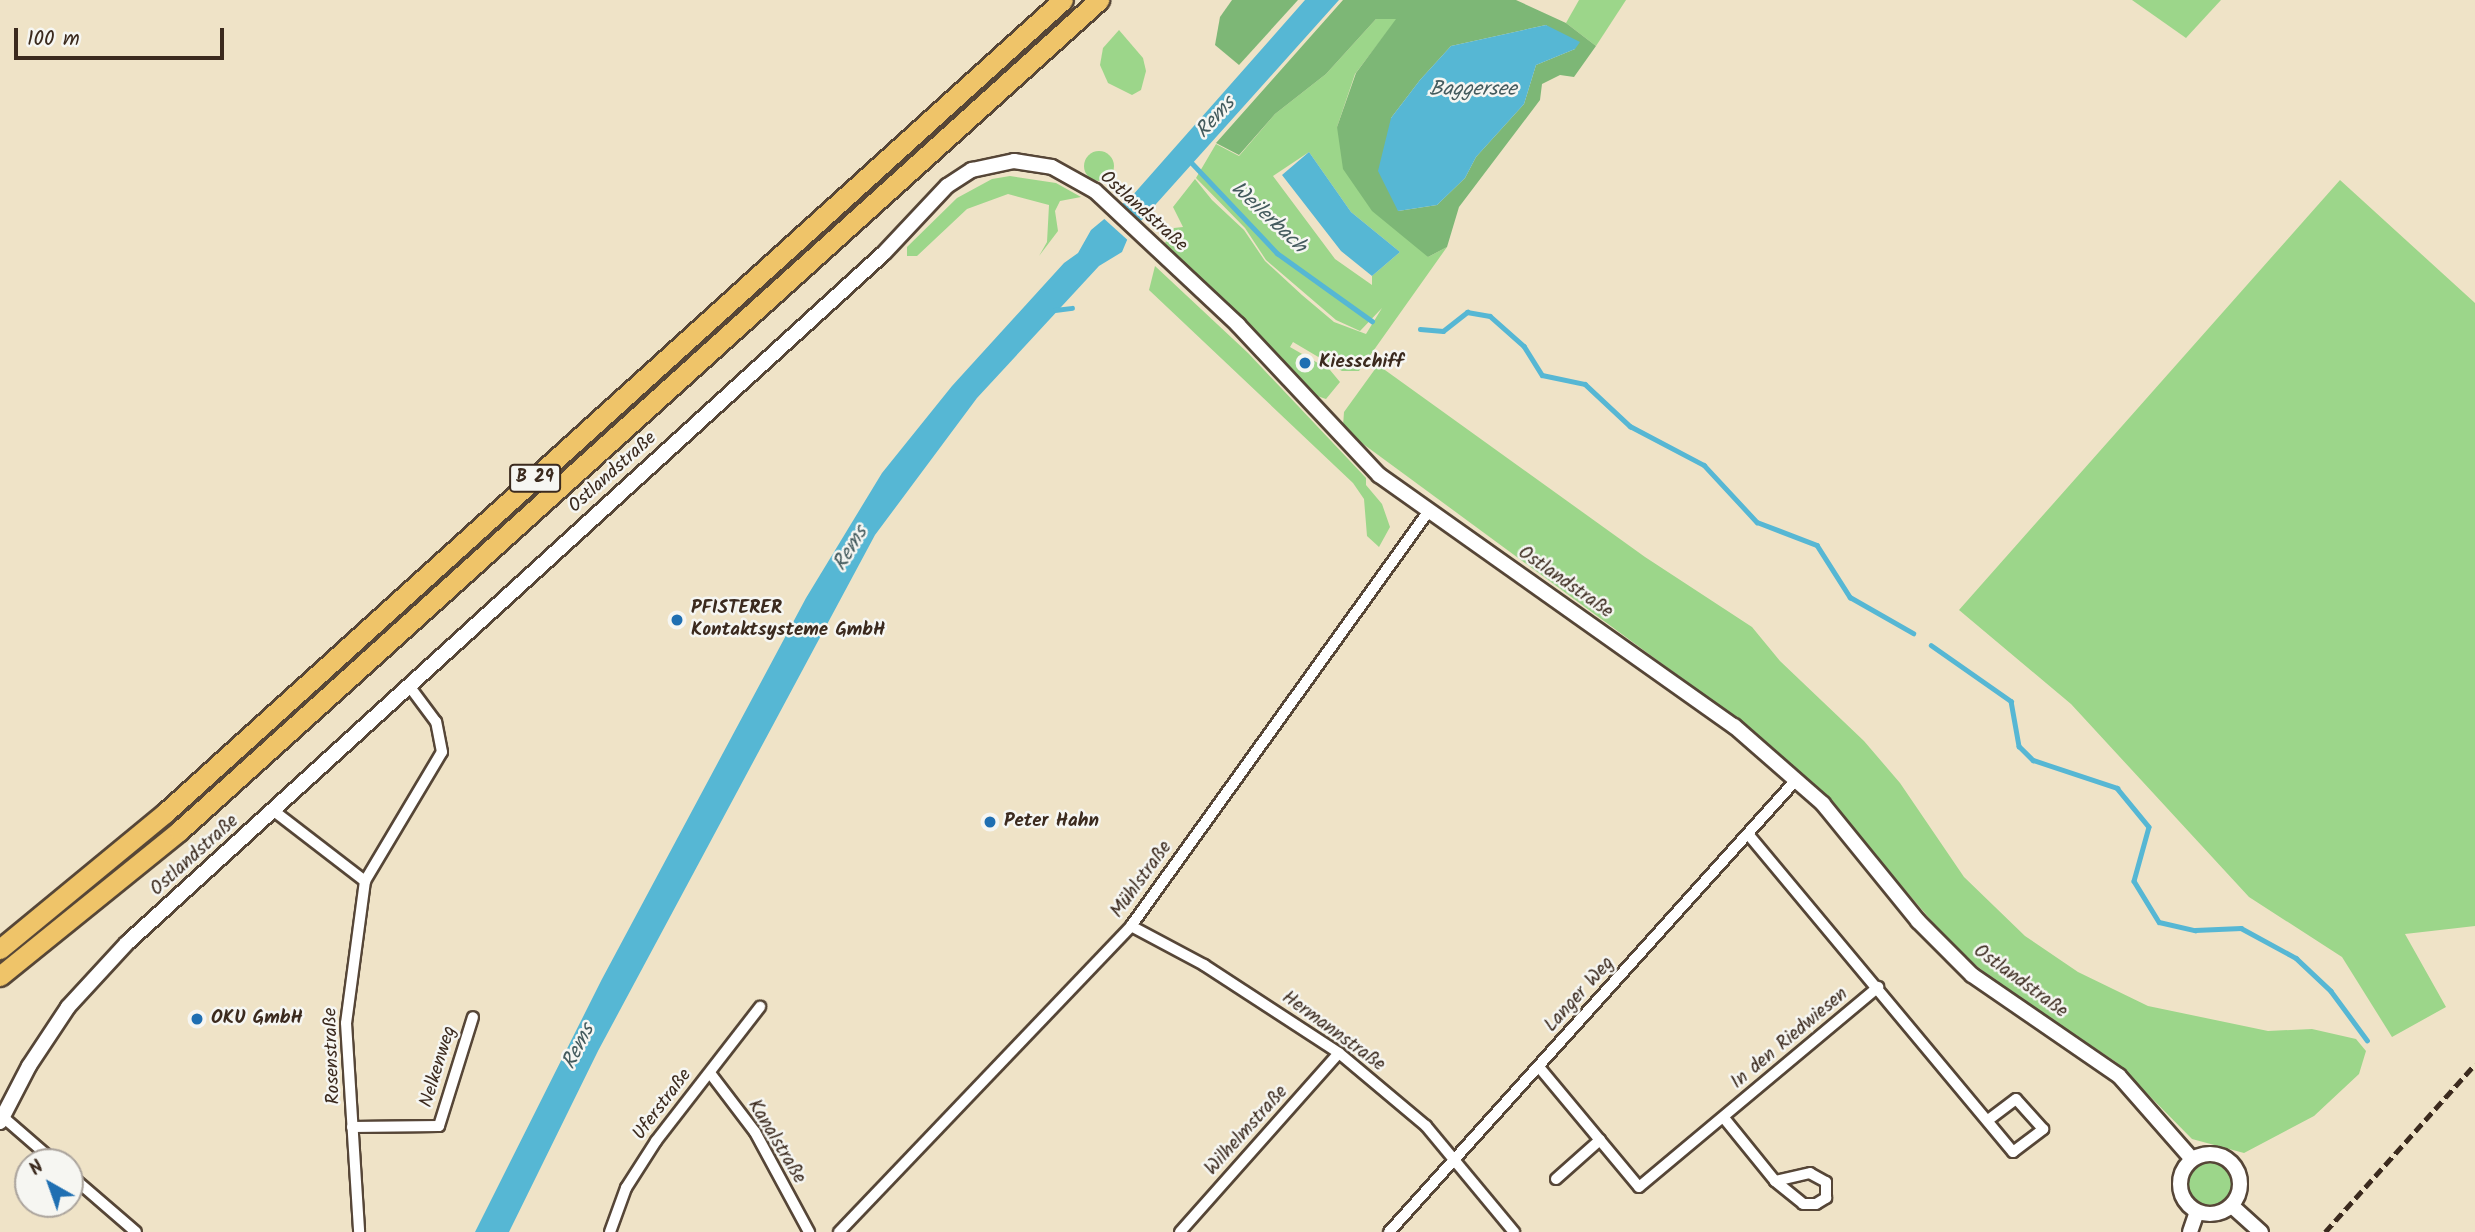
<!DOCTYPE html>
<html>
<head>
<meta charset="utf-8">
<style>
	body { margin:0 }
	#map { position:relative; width:2475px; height:1232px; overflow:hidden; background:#efe3c7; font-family:Kalam,sans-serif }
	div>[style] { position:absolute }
	.green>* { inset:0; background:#9cd68a }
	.round { border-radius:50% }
	.forest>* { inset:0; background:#7db776 }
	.water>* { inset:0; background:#56b7d4 }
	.pier>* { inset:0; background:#efe3c7 }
	.stream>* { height:4.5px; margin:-2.25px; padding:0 2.25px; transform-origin:2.25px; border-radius:2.25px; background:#56b7d4 }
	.roads { filter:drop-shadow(2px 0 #564637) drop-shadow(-2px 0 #564637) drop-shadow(0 2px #564637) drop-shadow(0 -2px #564637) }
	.minor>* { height:10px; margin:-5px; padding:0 5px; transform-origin:5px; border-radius:5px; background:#fff }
	.tertiary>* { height:14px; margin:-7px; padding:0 7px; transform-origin:7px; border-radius:7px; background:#fff }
	.tertiary>.ring { margin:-7px; padding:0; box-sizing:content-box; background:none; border:14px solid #fff; border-radius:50% }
	.trunk>* { height:19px; margin:-9.5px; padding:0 9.5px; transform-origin:9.5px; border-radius:9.5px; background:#efc469 }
	.rail>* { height:4.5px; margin-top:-2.25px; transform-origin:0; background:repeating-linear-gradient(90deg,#3b2a1e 0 10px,transparent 0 15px) }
	.dots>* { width:19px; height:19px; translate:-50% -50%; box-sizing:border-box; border:4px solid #f6f6f2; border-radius:50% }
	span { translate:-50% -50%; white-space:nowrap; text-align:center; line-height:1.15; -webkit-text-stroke:5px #f6f6f2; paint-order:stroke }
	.shield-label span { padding:2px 5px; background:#f6f6f2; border:2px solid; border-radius:5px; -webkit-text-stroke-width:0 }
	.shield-label { font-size:18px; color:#3b2a1e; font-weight:700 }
	.street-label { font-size:19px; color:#3b2a1e }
	.poi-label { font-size:19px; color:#3b2a1e; font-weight:700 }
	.left { translate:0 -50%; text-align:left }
	.water-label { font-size:21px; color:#445b5e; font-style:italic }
	.north { position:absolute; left:14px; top:1148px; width:70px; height:70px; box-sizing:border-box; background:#f6f6f2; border:2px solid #aba49d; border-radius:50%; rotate:320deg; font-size:19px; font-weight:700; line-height:28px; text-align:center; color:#3b2a1e }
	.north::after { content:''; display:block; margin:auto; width:24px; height:32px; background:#1f6fb2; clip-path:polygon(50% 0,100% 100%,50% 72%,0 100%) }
	.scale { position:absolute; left:14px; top:28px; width:210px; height:32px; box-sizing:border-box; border:4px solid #3b2a1e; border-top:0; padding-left:9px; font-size:21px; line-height:24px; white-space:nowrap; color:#3b2a1e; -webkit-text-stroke:5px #f6f6f2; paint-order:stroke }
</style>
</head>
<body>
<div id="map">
	<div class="green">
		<i style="clip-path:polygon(1579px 0,1626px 0,1596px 46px,1566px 23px)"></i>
		<i style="clip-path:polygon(2132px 0,2221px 0,2186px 38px)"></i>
		<i style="clip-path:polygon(evenodd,1376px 19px,1397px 19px,1355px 74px,1337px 127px,1428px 257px,1447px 247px,1359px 371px,1342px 371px,1293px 342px,1290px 347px,1330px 370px,1340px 382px,1326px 399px,1314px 395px,1165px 243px,1174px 228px,1183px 227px,1173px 207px,1195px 179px,1212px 200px,1244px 230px,1265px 261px,1302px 295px,1334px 322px,1366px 334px,1382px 308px,1360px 331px,1336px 320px,1266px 260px,1245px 228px,1196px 178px,1216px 144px,1239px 156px,1275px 114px,1326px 74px,1376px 19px,1309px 152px,1351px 212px,1400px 252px,1372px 276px,1372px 285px,1335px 259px,1273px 176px,1309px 152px)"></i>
		<i style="clip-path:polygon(1119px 30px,1143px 58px,1146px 71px,1141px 90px,1132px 95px,1108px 83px,1100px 65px,1103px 48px)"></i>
		<i class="round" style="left:1084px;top:151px;width:30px;height:30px"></i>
		<i style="clip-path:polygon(1010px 176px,1056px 183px,1081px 197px,1060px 201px,1055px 211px,1058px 231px,1039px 256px,1047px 242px,1049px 205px,1008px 194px,967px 209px,917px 256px,907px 256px,907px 247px,957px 198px,992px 179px)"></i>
		<i style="clip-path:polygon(2340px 180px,2475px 303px,2475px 926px,2405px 934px,2446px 1007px,2392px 1037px,2342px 957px,2249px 897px,2071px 704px,1959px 610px)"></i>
		<i style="clip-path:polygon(1155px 266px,1248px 353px,1366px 478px,1366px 485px,1382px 504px,1390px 527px,1379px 547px,1367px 536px,1364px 499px,1353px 483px,1149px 290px)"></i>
		<i style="clip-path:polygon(1378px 365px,1645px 557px,1752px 627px,1780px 661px,1864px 741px,1900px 783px,1964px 877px,2025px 936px,2078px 972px,2148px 1006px,2268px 1031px,2312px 1029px,2356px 1039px,2366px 1051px,2359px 1074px,2314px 1116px,2244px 1153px,2192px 1139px,2116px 1062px,2001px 986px,1953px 946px,1824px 795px,1751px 729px,1355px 438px,1343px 426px,1344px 412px)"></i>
		<i class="round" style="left:2188px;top:1161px;width:44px;height:44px"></i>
	</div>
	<div class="forest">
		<i style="clip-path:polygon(1232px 0,1298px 0,1239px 65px,1215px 45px,1220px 17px)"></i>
		<i style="clip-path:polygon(evenodd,1343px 0,1516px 0,1566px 23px,1596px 46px,1574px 77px,1560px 75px,1542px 84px,1540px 100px,1459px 207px,1447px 247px,1428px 257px,1372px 211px,1343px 169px,1337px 127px,1356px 73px,1396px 19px,1376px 19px,1326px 74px,1275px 114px,1239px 155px,1216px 143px,1343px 0,1546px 25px,1575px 49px,1536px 65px,1524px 104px,1476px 157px,1465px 178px,1437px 205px,1398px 211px,1391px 118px,1420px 80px,1451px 46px,1546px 25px)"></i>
	</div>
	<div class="water">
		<i style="clip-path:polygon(1305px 0,1339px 0,1130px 233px,1122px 252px,1099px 266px,977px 398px,875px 535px,598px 1051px,509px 1232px,475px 1232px,602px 979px,806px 598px,882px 473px,952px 386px,1064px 263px,1078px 253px,1091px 230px,1132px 196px)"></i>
		<i style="clip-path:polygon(1546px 25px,1580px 42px,1575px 49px,1536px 65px,1524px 104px,1476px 157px,1465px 178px,1437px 205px,1398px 211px,1378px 171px,1391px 118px,1420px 80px,1451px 46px)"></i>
		<i style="clip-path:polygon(1309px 152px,1351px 212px,1400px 252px,1372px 276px,1341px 251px,1282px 175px)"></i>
	</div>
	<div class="pier">
		<i style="clip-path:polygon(1121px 202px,1144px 224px,1132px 244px,1101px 216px)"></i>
	</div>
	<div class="stream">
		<i style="left:1192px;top:163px;width:124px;rotate:46.6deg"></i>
		<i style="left:1277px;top:253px;width:117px;rotate:35.6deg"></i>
		<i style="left:1055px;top:310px;width:17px;rotate:-7deg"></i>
		<i style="left:1420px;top:329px;width:23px;rotate:5deg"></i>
		<i style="left:1443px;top:331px;width:31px;rotate:-38deg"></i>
		<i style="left:1467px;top:312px;width:23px;rotate:10deg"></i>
		<i style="left:1490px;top:316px;width:45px;rotate:41.4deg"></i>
		<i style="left:1524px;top:346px;width:34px;rotate:58deg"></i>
		<i style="left:1542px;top:375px;width:44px;rotate:11.8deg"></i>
		<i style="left:1585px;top:384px;width:62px;rotate:43deg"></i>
		<i style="left:1630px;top:426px;width:84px;rotate:27.8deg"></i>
		<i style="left:1704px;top:465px;width:78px;rotate:47.1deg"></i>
		<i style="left:1757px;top:522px;width:64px;rotate:21deg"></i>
		<i style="left:1817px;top:545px;width:62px;rotate:57.6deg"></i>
		<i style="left:1850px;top:597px;width:73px;rotate:29.7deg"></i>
		<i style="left:1931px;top:645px;width:98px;rotate:35deg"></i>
		<i style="left:2011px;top:701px;width:46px;rotate:79.9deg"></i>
		<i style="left:2019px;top:746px;width:20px;rotate:45deg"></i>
		<i style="left:2033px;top:760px;width:89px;rotate:18.4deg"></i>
		<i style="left:2117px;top:788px;width:50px;rotate:50.6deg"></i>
		<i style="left:2149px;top:827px;width:56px;rotate:105.5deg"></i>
		<i style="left:2134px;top:881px;width:48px;rotate:58.6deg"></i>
		<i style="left:2159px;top:922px;width:37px;rotate:13deg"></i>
		<i style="left:2195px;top:930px;width:46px;rotate:-2.5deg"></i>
		<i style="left:2241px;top:928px;width:63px;rotate:28.6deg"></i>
		<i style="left:2296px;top:958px;width:48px;rotate:43.3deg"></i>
		<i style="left:2331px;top:991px;width:61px;rotate:53.7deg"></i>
	</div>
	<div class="roads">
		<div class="minor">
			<i style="left:274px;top:811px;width:115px;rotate:37.6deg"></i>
			<i style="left:365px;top:881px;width:143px;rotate:97.6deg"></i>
			<i style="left:346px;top:1023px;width:209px;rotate:86.4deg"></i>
			<i style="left:1748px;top:834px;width:414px;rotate:50.2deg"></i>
			<i style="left:2013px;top:1152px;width:38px;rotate:-37deg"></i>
			<i style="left:2043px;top:1129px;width:40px;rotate:-132deg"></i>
			<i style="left:2016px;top:1099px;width:34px;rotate:143deg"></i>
			<i style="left:365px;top:881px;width:150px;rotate:-59.2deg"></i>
			<i style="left:442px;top:752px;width:31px;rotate:-101deg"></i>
			<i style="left:436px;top:722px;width:44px;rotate:-126.6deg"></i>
			<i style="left:1131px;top:926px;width:83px;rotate:28.1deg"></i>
			<i style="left:1204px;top:965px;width:161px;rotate:33.1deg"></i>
			<i style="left:1339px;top:1053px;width:114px;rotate:40deg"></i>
			<i style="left:1426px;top:1126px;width:138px;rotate:50.3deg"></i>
			<i style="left:1539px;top:1067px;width:156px;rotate:50.2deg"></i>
			<i style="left:1639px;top:1187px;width:312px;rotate:-39.9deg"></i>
			<i style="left:710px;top:1073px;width:74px;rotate:52.7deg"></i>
			<i style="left:755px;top:1132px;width:114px;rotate:61.6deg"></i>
			<i style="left:3px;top:1117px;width:69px;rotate:40.9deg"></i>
			<i style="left:1724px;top:1118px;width:81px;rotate:51deg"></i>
			<i style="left:1775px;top:1181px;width:36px;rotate:39deg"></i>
			<i style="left:1803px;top:1204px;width:13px"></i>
			<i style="left:1816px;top:1204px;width:12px;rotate:-31deg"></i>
			<i style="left:1826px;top:1198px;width:16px;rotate:-90deg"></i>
			<i style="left:1826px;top:1182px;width:18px;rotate:-151deg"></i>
			<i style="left:1810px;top:1173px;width:36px;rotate:167deg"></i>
			<i style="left:352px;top:1127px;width:87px;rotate:-0.7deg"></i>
			<i style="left:439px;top:1126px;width:114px;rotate:-72.7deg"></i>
			<i style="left:70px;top:1175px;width:87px;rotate:40.8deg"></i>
			<i style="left:1556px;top:1179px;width:59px;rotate:-41.6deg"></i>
			<i style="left:610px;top:1232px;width:47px;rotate:-70deg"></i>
			<i style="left:626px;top:1188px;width:56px;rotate:-57.4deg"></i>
			<i style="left:656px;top:1141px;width:170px;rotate:-52.2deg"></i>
			<i style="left:839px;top:1232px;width:423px;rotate:-46.3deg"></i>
			<i style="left:1131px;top:926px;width:510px;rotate:-54.34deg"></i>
			<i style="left:1180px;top:1232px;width:239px;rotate:-48.4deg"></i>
			<i style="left:1389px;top:1232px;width:608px;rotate:-48deg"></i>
		</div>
		<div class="tertiary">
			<i style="left:0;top:1122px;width:63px;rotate:-62.6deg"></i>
			<i style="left:29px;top:1066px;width:71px;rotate:-56.5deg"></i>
			<i style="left:68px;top:1007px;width:87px;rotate:-47.3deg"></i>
			<i style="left:127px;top:943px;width:1024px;rotate:-42.35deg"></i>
			<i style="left:884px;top:253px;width:92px;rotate:-46.8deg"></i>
			<i style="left:947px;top:186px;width:30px;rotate:-33deg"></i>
			<i style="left:972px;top:170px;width:43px;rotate:-12.1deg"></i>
			<i style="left:1014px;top:161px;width:38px;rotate:9deg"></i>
			<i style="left:1052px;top:167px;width:49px;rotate:29.2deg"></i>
			<i style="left:1095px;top:191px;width:196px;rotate:43.1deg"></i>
			<i style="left:1238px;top:325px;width:206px;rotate:46.8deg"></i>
			<i style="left:1379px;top:475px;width:435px;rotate:35.3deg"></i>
			<i style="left:1734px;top:726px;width:118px;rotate:41.2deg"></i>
			<i style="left:1823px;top:804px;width:151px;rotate:50.9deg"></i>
			<i style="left:1918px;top:921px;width:76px;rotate:45deg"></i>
			<i style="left:1972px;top:975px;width:178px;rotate:34.5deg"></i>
			<i style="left:2119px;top:1076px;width:111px;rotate:48.7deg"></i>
			<i class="ring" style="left:2180px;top:1154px;width:46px;height:46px"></i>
			<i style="left:2232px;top:1206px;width:39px;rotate:42deg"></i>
			<i style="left:2190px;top:1232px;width:21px;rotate:-71deg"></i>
		</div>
		<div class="trunk">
			<i style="left:0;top:949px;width:214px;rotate:-39.5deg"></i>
			<i style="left:165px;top:813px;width:1211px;rotate:-42.16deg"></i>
			<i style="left:0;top:976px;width:230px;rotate:-39deg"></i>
			<i style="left:179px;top:831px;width:1240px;rotate:-42.09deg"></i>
		</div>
	</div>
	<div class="rail">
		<i style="left:2325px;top:1232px;width:225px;rotate:-48.2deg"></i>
	</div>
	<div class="dots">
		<i style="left:1305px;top:363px;background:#1f6fb2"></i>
		<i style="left:677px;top:620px;background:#1f6fb2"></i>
		<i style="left:990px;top:822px;background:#1f6fb2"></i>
		<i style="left:197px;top:1019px;background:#1f6fb2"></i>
	</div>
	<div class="shield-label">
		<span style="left:535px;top:478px">B 29</span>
	</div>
	<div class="street-label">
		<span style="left:1143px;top:212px;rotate:42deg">Ostlandstraße</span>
		<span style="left:613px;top:473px;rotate:-42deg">Ostlandstraße</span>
		<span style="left:1565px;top:583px;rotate:35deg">Ostlandstraße</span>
		<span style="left:195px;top:856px;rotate:-42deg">Ostlandstraße</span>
		<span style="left:1142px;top:880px;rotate:-54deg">Mühlstraße</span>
		<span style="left:2020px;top:982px;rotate:36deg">Ostlandstraße</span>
		<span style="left:1580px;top:995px;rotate:-48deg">Langer Weg</span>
		<span style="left:1333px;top:1032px;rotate:36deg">Hermannstraße</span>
		<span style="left:1790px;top:1039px;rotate:-40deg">In den Riedwiesen</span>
		<span style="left:333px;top:1056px;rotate:-92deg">Rosenstraße</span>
		<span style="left:439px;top:1067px;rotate:-73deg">Nelkenweg</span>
		<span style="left:663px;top:1105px;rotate:-53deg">Uferstraße</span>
		<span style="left:1247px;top:1131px;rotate:-48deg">Wilhelmstraße</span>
		<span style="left:776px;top:1142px;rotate:59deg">Kanalstraße</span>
	</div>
	<div class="poi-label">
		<span class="left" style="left:1319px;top:363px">Kiesschiff</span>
		<span class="left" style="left:691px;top:620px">PFISTERER<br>Kontaktsysteme GmbH</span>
		<span class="left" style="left:1004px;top:822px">Peter Hahn</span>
		<span class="left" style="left:211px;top:1019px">OKU GmbH</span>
	</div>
	<div class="water-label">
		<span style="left:1473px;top:90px">Baggersee</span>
		<span style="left:1216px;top:118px;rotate:-48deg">Rems</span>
		<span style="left:1268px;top:218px;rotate:43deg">Weilerbach</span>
		<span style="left:851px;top:549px;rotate:-59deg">Rems</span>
		<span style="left:579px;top:1047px;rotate:-63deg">Rems</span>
	</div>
	<div class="north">N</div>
	<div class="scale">100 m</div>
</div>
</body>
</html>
